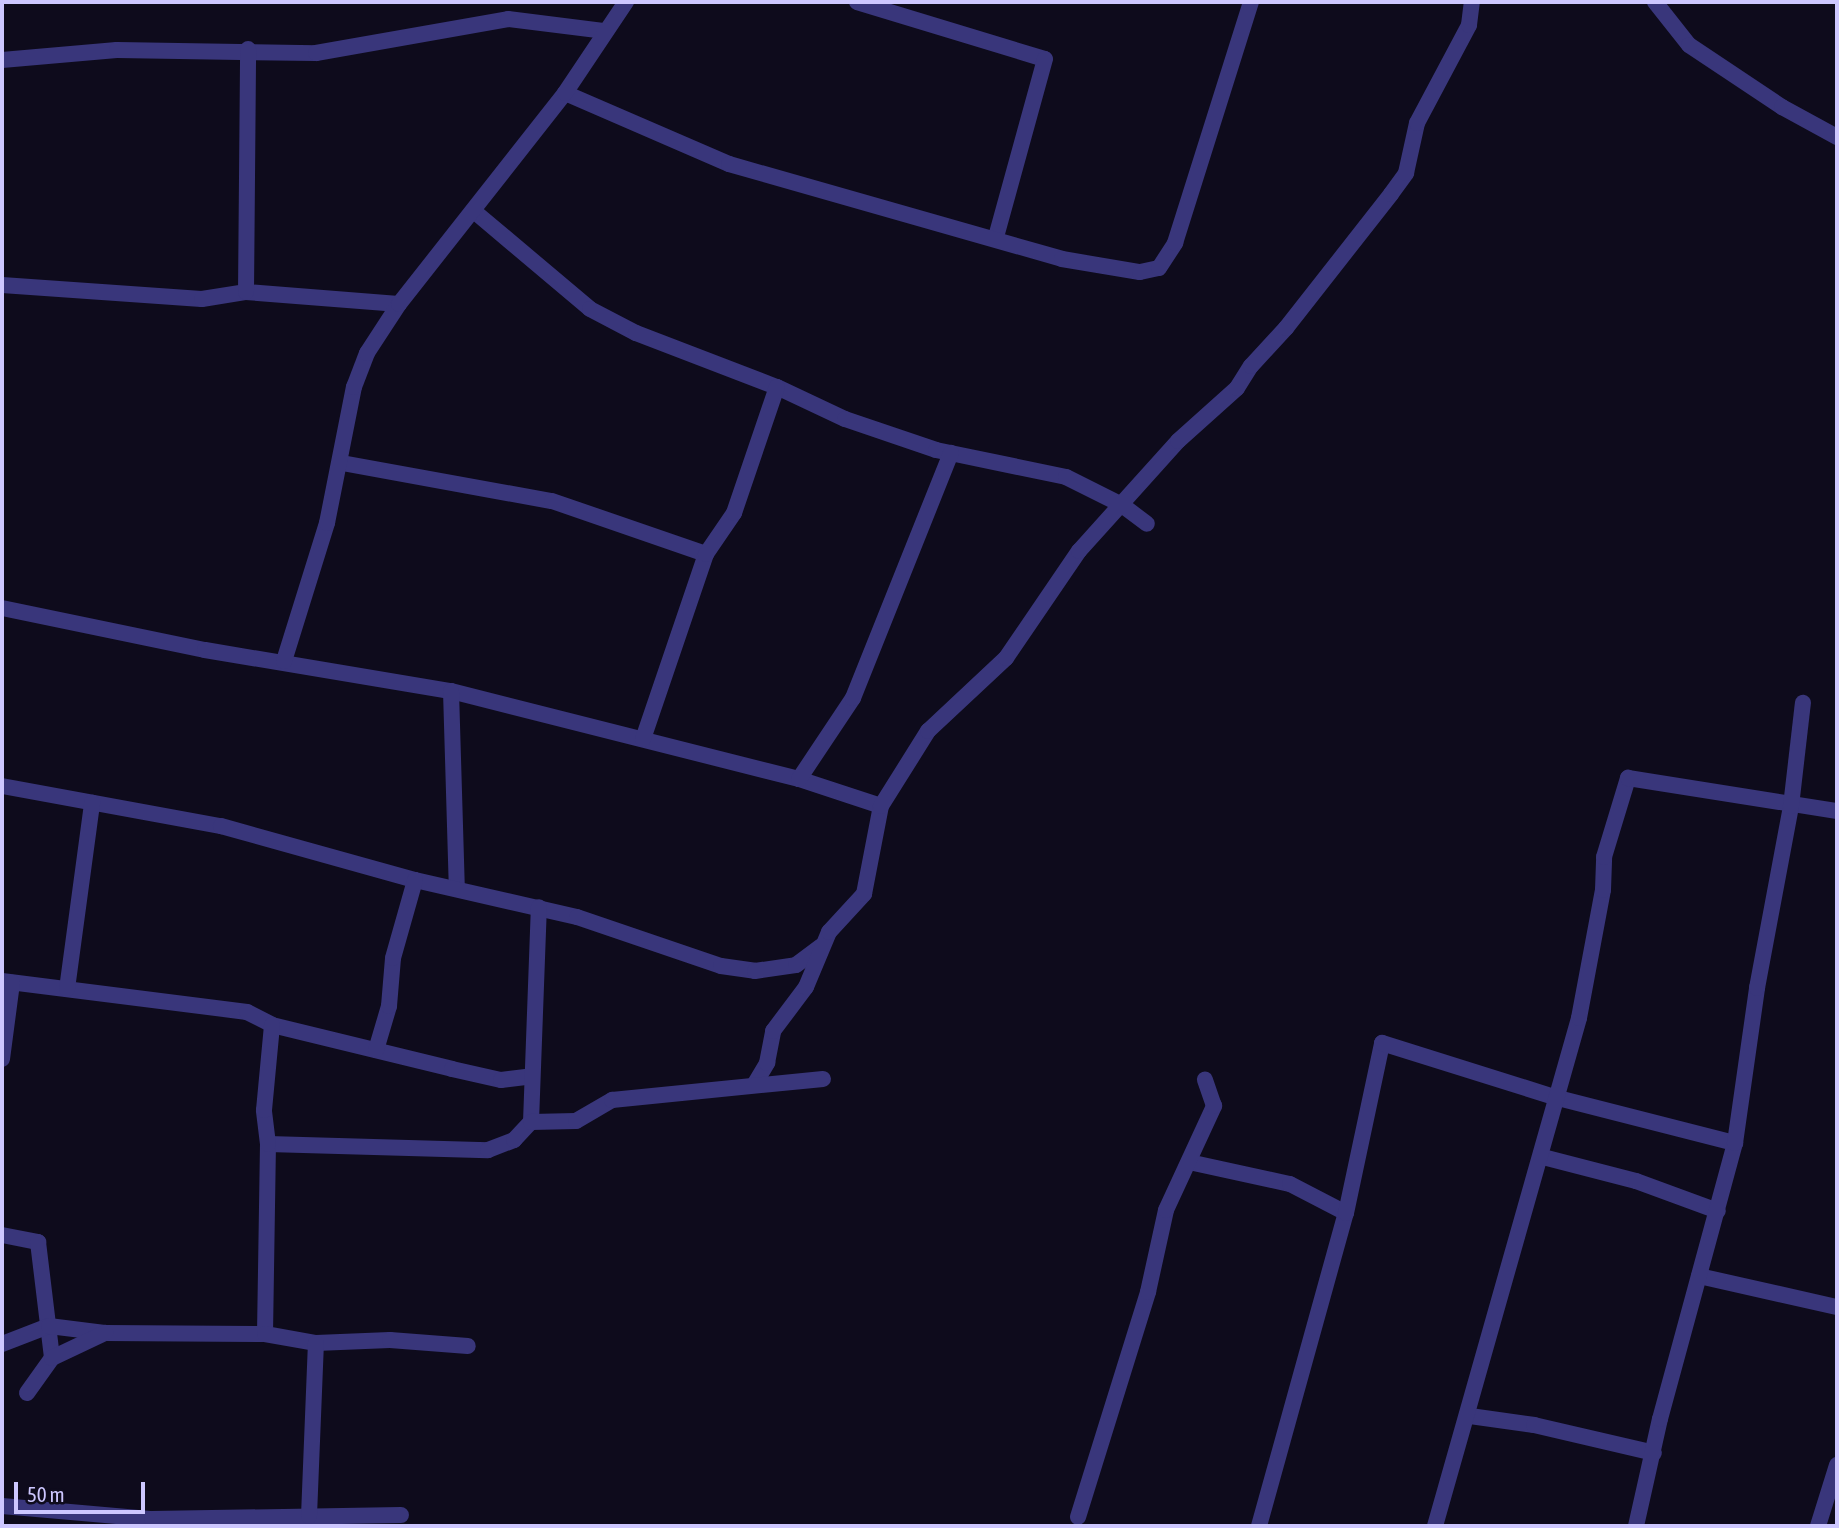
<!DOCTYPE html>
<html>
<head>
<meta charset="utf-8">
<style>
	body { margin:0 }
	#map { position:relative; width:1839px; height:1528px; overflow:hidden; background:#0e0b1c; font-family:"Asap Condensed",sans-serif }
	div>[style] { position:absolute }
	.street>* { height:16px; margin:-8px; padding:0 8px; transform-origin:8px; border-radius:8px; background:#39367b }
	span { translate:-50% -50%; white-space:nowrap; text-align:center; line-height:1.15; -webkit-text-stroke:5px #0e0b1c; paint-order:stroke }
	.frame { position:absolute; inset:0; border:4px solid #cdc7ff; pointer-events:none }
	.scale { position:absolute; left:14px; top:1482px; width:131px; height:32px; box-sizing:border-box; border:4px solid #cdc7ff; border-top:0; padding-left:9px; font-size:21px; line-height:24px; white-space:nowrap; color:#cdc7ff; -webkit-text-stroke:5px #0e0b1c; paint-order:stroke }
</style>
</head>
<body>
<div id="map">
	<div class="street">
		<i style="left:857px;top:2px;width:196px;rotate:16.9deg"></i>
		<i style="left:1045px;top:59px;width:185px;rotate:105.4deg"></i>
		<i style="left:1655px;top:2px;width:55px;rotate:51.7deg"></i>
		<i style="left:1689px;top:45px;width:112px;rotate:33.7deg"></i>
		<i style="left:1782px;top:107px;width:63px;rotate:28.6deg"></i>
		<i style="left:2px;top:60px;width:115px;rotate:-5deg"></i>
		<i style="left:117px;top:50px;width:199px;rotate:0.9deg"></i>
		<i style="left:316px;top:53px;width:195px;rotate:-10deg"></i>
		<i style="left:508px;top:19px;width:98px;rotate:7.1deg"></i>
		<i style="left:565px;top:93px;width:179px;rotate:23.4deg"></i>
		<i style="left:729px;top:164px;width:346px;rotate:15.9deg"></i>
		<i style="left:1062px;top:259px;width:79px;rotate:9.5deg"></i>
		<i style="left:1140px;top:272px;width:19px;rotate:-12deg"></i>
		<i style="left:1159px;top:268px;width:30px;rotate:-57deg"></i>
		<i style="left:1175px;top:243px;width:253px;rotate:-72.5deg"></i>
		<i style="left:475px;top:212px;width:150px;rotate:40.1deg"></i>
		<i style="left:590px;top:309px;width:52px;rotate:27.6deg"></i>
		<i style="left:636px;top:333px;width:151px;rotate:21deg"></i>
		<i style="left:777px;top:387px;width:75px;rotate:25.2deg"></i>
		<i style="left:845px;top:419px;width:96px;rotate:18.8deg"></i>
		<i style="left:936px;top:450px;width:133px;rotate:11.7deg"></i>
		<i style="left:1066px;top:477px;width:63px;rotate:26.6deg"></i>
		<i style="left:1122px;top:505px;width:31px;rotate:37deg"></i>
		<i style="left:2px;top:285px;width:200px;rotate:4deg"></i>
		<i style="left:202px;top:299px;width:45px;rotate:-9deg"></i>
		<i style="left:246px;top:292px;width:153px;rotate:4.5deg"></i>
		<i style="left:246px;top:292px;width:243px;rotate:-89.5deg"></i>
		<i style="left:342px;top:463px;width:213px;rotate:10.3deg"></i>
		<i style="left:552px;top:501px;width:163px;rotate:19deg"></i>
		<i style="left:2px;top:608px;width:207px;rotate:11.7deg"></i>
		<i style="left:205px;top:650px;width:249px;rotate:9.5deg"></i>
		<i style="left:451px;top:691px;width:359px;rotate:14.2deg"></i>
		<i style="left:799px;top:779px;width:86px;rotate:18.2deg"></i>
		<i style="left:284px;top:661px;width:145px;rotate:-72.7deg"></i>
		<i style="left:327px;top:523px;width:139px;rotate:-78.8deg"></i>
		<i style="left:354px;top:387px;width:36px;rotate:-69deg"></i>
		<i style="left:367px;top:353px;width:59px;rotate:-56.9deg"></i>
		<i style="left:399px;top:304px;width:268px;rotate:-51.8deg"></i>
		<i style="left:565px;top:93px;width:110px;rotate:-56.2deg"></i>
		<i style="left:451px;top:691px;width:197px;rotate:88.3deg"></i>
		<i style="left:643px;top:739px;width:195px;rotate:-71.2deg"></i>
		<i style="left:706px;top:554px;width:50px;rotate:-55.7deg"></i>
		<i style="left:734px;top:513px;width:133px;rotate:-71.2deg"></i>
		<i style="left:799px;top:779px;width:97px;rotate:-56.3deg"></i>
		<i style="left:853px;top:698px;width:264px;rotate:-68.2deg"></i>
		<i style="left:2px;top:786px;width:223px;rotate:10.4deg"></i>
		<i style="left:221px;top:826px;width:201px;rotate:15.6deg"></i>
		<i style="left:415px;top:880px;width:166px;rotate:12.9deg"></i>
		<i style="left:577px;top:917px;width:152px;rotate:18.8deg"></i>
		<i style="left:721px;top:966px;width:34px;rotate:8deg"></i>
		<i style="left:755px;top:971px;width:41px;rotate:-8.3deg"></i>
		<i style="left:796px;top:965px;width:31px;rotate:-37deg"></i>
		<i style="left:2px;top:981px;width:247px;rotate:7.2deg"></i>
		<i style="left:247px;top:1012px;width:28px;rotate:27deg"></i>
		<i style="left:272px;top:1025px;width:185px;rotate:13.7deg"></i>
		<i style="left:452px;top:1069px;width:50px;rotate:12.7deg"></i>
		<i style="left:501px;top:1080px;width:31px;rotate:-7deg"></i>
		<i style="left:67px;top:989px;width:188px;rotate:-82.3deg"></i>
		<i style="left:376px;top:1050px;width:46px;rotate:-73.5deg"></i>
		<i style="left:389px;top:1006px;width:48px;rotate:-85.2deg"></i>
		<i style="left:393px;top:958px;width:81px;rotate:-74.2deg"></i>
		<i style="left:2px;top:1059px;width:77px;rotate:-82.5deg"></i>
		<i style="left:754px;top:1085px;width:26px;rotate:-59deg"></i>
		<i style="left:767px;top:1063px;width:33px;rotate:-79deg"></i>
		<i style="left:773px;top:1031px;width:55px;rotate:-53.1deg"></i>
		<i style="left:806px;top:987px;width:60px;rotate:-67.3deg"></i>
		<i style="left:829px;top:932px;width:52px;rotate:-47.4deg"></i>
		<i style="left:864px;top:894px;width:90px;rotate:-79.1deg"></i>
		<i style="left:881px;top:806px;width:89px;rotate:-57.9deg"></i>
		<i style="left:928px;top:731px;width:107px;rotate:-43.1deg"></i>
		<i style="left:1006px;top:658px;width:130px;rotate:-55.7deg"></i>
		<i style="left:1079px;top:551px;width:148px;rotate:-48deg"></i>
		<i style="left:1178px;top:441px;width:79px;rotate:-41.9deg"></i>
		<i style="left:1237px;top:388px;width:26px;rotate:-58deg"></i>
		<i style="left:1251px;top:366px;width:52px;rotate:-47.4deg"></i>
		<i style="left:1286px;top:328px;width:170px;rotate:-51.9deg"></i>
		<i style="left:1391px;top:194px;width:26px;rotate:-54deg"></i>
		<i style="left:1406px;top:173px;width:51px;rotate:-77.6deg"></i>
		<i style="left:1417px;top:123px;width:111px;rotate:-62deg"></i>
		<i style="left:1469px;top:25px;width:23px;rotate:-83deg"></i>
		<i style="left:531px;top:1122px;width:215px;rotate:-87.9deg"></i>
		<i style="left:268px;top:1144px;width:220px;rotate:1.6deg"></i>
		<i style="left:488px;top:1150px;width:28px;rotate:-21deg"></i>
		<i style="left:514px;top:1140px;width:25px;rotate:-47deg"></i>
		<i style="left:531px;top:1122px;width:45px;rotate:-1.3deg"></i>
		<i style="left:576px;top:1121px;width:42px;rotate:-30.3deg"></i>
		<i style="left:612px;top:1100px;width:212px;rotate:-5.7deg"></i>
		<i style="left:1543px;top:1157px;width:96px;rotate:14.5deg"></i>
		<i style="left:1636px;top:1181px;width:87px;rotate:20.1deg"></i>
		<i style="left:1189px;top:1162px;width:103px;rotate:12.3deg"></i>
		<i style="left:1290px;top:1184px;width:63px;rotate:27.4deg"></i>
		<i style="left:2px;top:1235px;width:37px;rotate:11deg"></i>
		<i style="left:38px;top:1242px;width:117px;rotate:83.1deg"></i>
		<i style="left:1699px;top:1276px;width:141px;rotate:12.7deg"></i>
		<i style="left:265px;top:1334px;width:190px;rotate:-89.1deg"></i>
		<i style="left:268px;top:1144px;width:34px;rotate:-97deg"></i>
		<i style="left:264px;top:1110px;width:85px;rotate:-84.6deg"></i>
		<i style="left:2px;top:1344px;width:50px;rotate:-21deg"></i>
		<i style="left:49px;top:1326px;width:56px;rotate:7.1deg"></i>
		<i style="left:105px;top:1333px;width:160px;rotate:0.4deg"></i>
		<i style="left:265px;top:1334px;width:52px;rotate:10deg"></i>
		<i style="left:316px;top:1343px;width:74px;rotate:-2.3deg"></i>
		<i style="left:390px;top:1340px;width:78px;rotate:4.4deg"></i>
		<i style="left:27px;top:1393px;width:43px;rotate:-54.5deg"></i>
		<i style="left:52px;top:1358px;width:59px;rotate:-25.3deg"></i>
		<i style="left:1470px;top:1416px;width:65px;rotate:8deg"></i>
		<i style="left:1534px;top:1425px;width:123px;rotate:13.1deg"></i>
		<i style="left:2px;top:1506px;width:151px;rotate:5deg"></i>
		<i style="left:152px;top:1519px;width:249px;rotate:-0.9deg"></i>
		<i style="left:309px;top:1516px;width:173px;rotate:-87.7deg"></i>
		<i style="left:1078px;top:1517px;width:236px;rotate:-72.7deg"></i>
		<i style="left:1148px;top:1292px;width:84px;rotate:-77.6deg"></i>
		<i style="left:1166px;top:1210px;width:115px;rotate:-65.2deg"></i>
		<i style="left:1214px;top:1106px;width:28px;rotate:-109deg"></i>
		<i style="left:1259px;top:1526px;width:325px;rotate:-74.5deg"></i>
		<i style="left:1346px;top:1213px;width:174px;rotate:-78deg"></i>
		<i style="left:1382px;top:1043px;width:184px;rotate:17.4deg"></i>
		<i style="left:1558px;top:1098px;width:183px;rotate:14.3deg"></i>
		<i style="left:1435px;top:1526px;width:528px;rotate:-74.17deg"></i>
		<i style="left:1579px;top:1018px;width:130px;rotate:-79.4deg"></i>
		<i style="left:1603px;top:890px;width:33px;rotate:-88deg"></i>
		<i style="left:1604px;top:857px;width:83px;rotate:-73.1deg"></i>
		<i style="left:1628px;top:778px;width:212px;rotate:9deg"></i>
		<i style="left:1636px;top:1526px;width:110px;rotate:-77.4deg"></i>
		<i style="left:1660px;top:1419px;width:286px;rotate:-74.8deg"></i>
		<i style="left:1735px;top:1143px;width:157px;rotate:-81.9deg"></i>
		<i style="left:1757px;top:988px;width:185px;rotate:-79.4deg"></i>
		<i style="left:1791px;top:806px;width:104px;rotate:-83.4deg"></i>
		<i style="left:1818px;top:1526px;width:64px;rotate:-72.7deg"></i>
	</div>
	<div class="frame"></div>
	<div class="scale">50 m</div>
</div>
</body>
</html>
